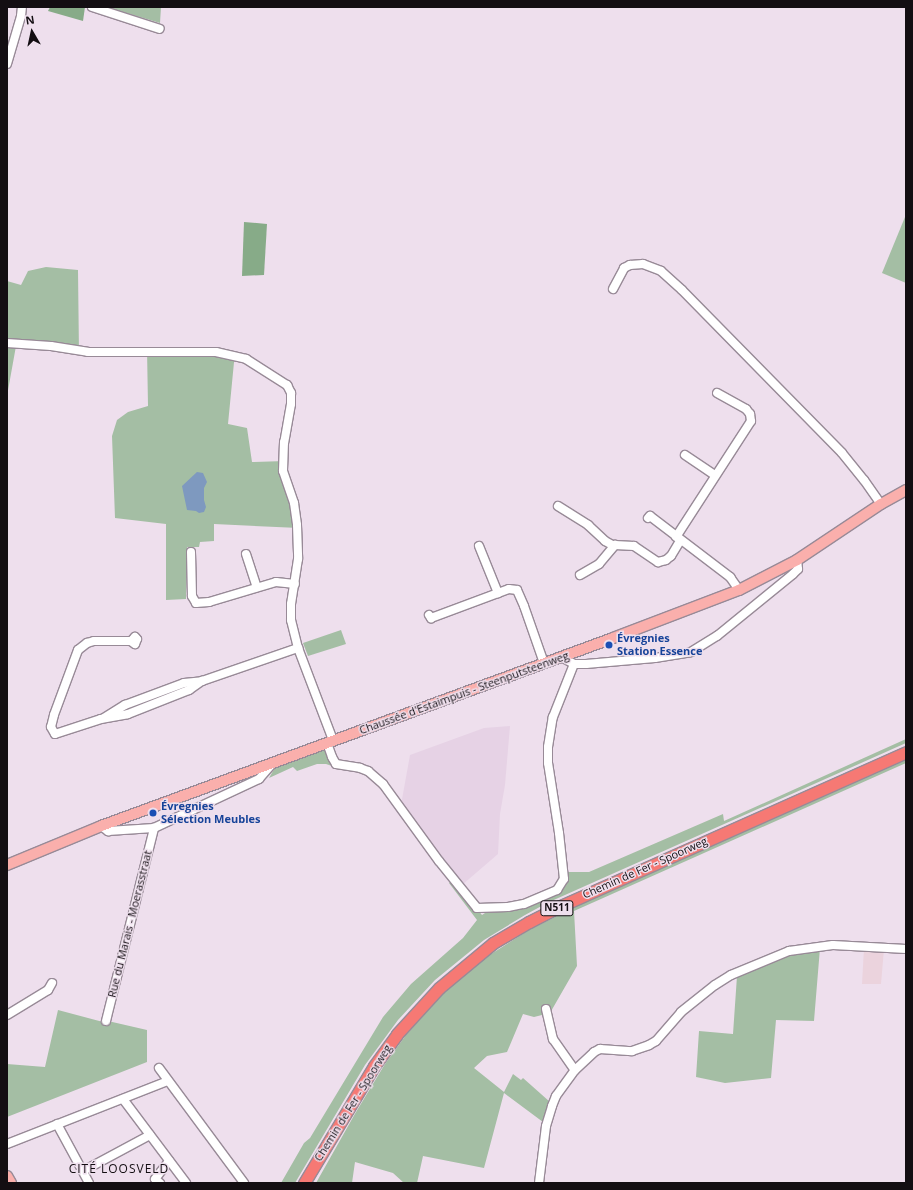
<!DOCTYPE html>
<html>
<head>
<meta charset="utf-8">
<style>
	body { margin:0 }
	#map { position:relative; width:913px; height:1190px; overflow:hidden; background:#eedfed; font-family:"Open Sans",sans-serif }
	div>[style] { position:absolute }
	.built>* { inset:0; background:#e6d2e5 }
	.industrial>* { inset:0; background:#ebd3dd }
	.green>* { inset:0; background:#a4bea4 }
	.forest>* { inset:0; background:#87ab88 }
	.water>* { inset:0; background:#7e99bf }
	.roads { filter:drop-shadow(1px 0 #988a97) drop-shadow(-1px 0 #988a97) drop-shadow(0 1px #988a97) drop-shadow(0 -1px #988a97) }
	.minor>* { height:8px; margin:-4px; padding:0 4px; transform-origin:4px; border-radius:4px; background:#fff }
	.major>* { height:10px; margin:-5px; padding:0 5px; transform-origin:5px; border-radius:5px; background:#faafac }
	.highway>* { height:11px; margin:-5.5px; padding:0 5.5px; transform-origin:5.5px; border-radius:5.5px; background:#f67974 }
	.dots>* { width:11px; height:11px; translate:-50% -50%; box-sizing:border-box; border:2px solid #eedfed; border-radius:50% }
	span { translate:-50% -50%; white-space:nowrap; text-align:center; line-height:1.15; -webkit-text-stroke:3px #eedfed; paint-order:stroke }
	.shield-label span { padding:1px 3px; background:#eedfed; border:1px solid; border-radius:3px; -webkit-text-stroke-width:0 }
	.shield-label { font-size:10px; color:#130e12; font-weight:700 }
	.transit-label { font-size:11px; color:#164399; font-weight:700 }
	.left { translate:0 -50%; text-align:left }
	.street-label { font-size:11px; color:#130e12 }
	.neighbourhood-label { font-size:12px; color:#130e12; letter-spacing:1px }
	.frame { position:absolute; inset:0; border:8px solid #130e12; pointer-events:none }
	.north { position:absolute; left:12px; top:12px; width:40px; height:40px; -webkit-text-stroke:3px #eedfed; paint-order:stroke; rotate:351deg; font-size:11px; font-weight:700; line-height:16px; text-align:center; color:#130e12 }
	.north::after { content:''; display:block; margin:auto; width:14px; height:18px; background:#130e12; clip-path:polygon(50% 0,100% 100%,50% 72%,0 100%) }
</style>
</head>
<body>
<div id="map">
	<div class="built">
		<i style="clip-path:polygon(510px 726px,505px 785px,500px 814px,498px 854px,462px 885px,401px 805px,410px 755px,484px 728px)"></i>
	</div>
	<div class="industrial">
		<i style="clip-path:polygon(864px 948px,884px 949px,881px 984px,862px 984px)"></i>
	</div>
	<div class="green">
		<i style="clip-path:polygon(106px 7px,161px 7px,160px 23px,123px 12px)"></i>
		<i style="clip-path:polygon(905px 217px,906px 217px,906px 283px,882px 273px)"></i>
		<i style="clip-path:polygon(46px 267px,78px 270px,79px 355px,50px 349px,16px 346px,7px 396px,7px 281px,21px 285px,28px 271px)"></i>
		<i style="clip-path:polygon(147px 349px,235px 352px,228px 424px,247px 428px,252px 462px,285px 461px,299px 528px,214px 524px,214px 541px,200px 542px,199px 547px,187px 547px,186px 599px,166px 600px,166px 524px,115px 518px,112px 436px,117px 420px,128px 412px,148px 406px)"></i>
		<i style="clip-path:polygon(341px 630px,346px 644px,308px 656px,303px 643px)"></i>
		<i style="clip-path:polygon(906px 739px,906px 743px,547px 903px,525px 915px,484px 940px,435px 980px,398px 1020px,365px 1065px,295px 1183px,281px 1183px,304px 1143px,310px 1138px,383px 1017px,411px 984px,463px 938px,477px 920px,449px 883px,453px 880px,482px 915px,485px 913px,484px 909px,556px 893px,564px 887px,566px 880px,565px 872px,589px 872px,723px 814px,724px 821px)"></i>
		<i style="clip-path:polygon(324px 749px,335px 767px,326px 764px,317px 764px,297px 771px,293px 767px,269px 778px,276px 766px)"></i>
		<i style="clip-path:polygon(906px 760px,906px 763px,574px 911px,577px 966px,550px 1013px,534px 1017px,523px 1014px,507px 1052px,487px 1056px,474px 1068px,504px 1092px,513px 1074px,521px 1080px,523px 1078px,550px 1102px,543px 1122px,504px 1093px,484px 1168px,423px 1156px,417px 1183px,404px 1183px,393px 1173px,355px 1162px,352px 1183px,316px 1183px,356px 1112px,385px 1064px,406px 1035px,444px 993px,488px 956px,529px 930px,573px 908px)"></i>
		<i style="clip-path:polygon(820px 948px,814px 1021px,776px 1020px,771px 1078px,725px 1083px,696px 1077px,699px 1031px,733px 1034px,737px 976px,779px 956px)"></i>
		<i style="clip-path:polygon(58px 1010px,103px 1022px,108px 1021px,147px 1030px,147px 1062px,7px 1117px,7px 1064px,45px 1067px)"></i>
	</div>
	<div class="forest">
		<i style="clip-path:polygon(50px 7px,85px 7px,83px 21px,48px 11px)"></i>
		<i style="clip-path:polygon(244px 222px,267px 224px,264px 275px,242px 276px)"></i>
	</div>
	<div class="water">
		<i style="clip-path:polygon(197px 472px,203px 473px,207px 482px,204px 488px,204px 500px,206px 507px,204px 512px,199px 513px,196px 511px,187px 510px,182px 486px)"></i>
	</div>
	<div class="roads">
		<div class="minor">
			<i style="left:92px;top:7px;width:71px;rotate:17.9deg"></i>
			<i style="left:7px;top:64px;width:50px;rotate:-73.7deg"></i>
			<i style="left:21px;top:16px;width:9px;rotate:-84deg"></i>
			<i style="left:613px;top:289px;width:24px;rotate:-62deg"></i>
			<i style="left:624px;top:268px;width:7px;rotate:-27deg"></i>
			<i style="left:630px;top:265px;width:13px;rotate:-4deg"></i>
			<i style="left:643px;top:264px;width:19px;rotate:21deg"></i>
			<i style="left:661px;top:271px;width:28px;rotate:42deg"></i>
			<i style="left:682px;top:290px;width:228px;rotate:45.5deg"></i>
			<i style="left:842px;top:453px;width:35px;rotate:51deg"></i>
			<i style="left:864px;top:480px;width:29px;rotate:55deg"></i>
			<i style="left:7px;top:343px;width:44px;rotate:3.9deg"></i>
			<i style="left:51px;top:346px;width:37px;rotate:9deg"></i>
			<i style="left:88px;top:352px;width:128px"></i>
			<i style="left:216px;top:352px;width:31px;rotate:13deg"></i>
			<i style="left:246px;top:359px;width:49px;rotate:32.4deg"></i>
			<i style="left:287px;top:385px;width:9px;rotate:63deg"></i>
			<i style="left:291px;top:393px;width:11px;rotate:90deg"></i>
			<i style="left:291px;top:404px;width:39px;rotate:100deg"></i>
			<i style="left:284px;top:442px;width:29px;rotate:92deg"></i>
			<i style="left:283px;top:471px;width:34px;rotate:71deg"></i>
			<i style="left:294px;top:503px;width:22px;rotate:82deg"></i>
			<i style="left:297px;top:525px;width:34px;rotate:88deg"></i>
			<i style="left:298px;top:559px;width:46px;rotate:98.8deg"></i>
			<i style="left:291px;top:604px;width:16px;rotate:90deg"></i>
			<i style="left:291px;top:620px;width:29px;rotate:76deg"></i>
			<i style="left:298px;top:648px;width:98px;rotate:69.2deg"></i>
			<i style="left:685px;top:455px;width:36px;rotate:34deg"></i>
			<i style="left:558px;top:506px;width:36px;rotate:32deg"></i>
			<i style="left:588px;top:525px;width:23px;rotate:43deg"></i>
			<i style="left:605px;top:541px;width:10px;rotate:29deg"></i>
			<i style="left:648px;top:518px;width:3px;rotate:-45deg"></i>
			<i style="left:650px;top:516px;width:101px;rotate:37.3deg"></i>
			<i style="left:730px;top:577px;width:16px;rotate:55deg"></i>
			<i style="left:676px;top:537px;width:138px;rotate:-57.1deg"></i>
			<i style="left:751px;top:421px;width:7px;rotate:-98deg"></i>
			<i style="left:750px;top:414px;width:6px;rotate:-129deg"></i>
			<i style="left:746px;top:409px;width:33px;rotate:-151deg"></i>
			<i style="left:479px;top:546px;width:51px;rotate:68deg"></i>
			<i style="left:191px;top:552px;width:44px;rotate:88.7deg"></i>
			<i style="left:192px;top:596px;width:8px;rotate:60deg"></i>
			<i style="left:196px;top:603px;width:13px;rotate:-4deg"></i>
			<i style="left:209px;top:602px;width:70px;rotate:-16.6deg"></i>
			<i style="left:276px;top:582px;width:19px;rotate:6deg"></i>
			<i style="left:246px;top:554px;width:35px;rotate:72deg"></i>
			<i style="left:580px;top:575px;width:22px;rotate:-30deg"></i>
			<i style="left:599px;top:564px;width:25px;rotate:-50deg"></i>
			<i style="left:615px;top:545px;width:19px;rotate:3deg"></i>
			<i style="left:634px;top:546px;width:29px;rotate:34deg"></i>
			<i style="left:658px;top:562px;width:8px;rotate:-14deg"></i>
			<i style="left:666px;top:560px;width:6px;rotate:-39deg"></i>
			<i style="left:671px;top:556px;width:17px;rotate:-59deg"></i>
			<i style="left:429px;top:615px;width:4px;rotate:56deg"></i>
			<i style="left:431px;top:618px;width:83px;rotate:-20.4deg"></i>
			<i style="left:509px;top:589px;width:8px;rotate:7deg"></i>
			<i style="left:517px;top:590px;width:17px;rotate:66deg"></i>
			<i style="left:524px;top:606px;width:60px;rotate:70.7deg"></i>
			<i style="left:131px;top:641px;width:5px;rotate:37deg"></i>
			<i style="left:135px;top:644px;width:5px;rotate:-68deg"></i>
			<i style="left:137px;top:639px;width:3px;rotate:-135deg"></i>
			<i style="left:135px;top:637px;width:6px;rotate:135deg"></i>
			<i style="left:131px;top:641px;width:37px;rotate:180deg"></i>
			<i style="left:94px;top:641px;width:7px;rotate:164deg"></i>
			<i style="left:87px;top:643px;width:11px;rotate:142deg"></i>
			<i style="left:78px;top:650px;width:69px;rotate:110.3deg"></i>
			<i style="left:54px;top:715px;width:12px;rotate:104deg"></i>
			<i style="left:51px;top:727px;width:8px;rotate:60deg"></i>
			<i style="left:55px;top:734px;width:48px;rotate:-18.1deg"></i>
			<i style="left:101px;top:719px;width:27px;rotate:-10deg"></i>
			<i style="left:128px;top:714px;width:66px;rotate:-21.5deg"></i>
			<i style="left:189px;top:690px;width:16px;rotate:-35deg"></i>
			<i style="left:561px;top:657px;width:15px;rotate:28deg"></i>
			<i style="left:574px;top:664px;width:12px"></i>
			<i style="left:586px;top:664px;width:69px;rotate:-5deg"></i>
			<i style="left:655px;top:658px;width:36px;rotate:-9deg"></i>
			<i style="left:691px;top:652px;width:31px;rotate:-32deg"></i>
			<i style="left:717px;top:636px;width:98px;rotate:-39.2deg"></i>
			<i style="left:793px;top:574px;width:7px;rotate:-45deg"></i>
			<i style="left:798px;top:569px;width:9px;rotate:-96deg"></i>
			<i style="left:104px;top:718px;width:25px;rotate:-32deg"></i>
			<i style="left:125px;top:705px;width:63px;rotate:-20.4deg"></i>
			<i style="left:184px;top:683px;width:18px;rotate:-6deg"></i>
			<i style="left:202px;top:681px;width:102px;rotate:-19deg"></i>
			<i style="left:327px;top:743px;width:15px;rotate:70deg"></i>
			<i style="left:332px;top:757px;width:8px;rotate:60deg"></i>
			<i style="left:336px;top:764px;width:24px;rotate:9deg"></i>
			<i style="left:360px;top:768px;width:9px;rotate:21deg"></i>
			<i style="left:368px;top:771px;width:20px;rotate:41deg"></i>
			<i style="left:383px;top:784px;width:95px;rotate:54deg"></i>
			<i style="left:439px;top:861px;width:60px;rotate:51deg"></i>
			<i style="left:477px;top:908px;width:31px;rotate:-2deg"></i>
			<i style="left:508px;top:907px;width:16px;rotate:-11deg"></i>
			<i style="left:524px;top:904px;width:36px;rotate:-23deg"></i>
			<i style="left:557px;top:890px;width:13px;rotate:-58deg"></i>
			<i style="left:564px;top:879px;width:46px;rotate:-96.2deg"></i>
			<i style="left:559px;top:833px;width:71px;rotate:-98.9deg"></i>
			<i style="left:548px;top:763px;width:16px;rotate:-90deg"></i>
			<i style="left:548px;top:747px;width:30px;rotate:-81deg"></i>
			<i style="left:553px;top:717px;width:57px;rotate:-68.4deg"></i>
			<i style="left:101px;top:826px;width:9px;rotate:36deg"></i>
			<i style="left:108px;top:831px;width:46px;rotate:-3.7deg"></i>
			<i style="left:154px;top:828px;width:116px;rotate:-25deg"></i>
			<i style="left:259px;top:779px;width:20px;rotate:-49deg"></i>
			<i style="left:546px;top:1009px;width:31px;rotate:77deg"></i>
			<i style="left:553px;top:1039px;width:38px;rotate:55deg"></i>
			<i style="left:7px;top:1015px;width:48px;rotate:-31.4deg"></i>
			<i style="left:48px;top:990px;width:8px;rotate:-60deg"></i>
			<i style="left:106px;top:1021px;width:199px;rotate:-76deg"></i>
			<i style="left:159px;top:1068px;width:143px;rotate:53.5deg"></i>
			<i style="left:123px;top:1099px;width:105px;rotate:53.1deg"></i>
			<i style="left:57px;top:1124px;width:67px;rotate:61.5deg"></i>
			<i style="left:7px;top:1144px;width:173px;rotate:-21.4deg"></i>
			<i style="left:83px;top:1171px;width:76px;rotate:-28.2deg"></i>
			<i style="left:160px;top:1183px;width:6px;rotate:-141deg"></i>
			<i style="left:155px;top:1179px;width:23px;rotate:-52deg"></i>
			<i style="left:539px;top:1183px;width:57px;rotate:-83deg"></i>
			<i style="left:546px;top:1126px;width:21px;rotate:-73deg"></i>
			<i style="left:552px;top:1106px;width:11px;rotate:-68deg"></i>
			<i style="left:556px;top:1096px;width:32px;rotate:-54deg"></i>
			<i style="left:575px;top:1070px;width:26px;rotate:-43deg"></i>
			<i style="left:594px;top:1052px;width:7px;rotate:-27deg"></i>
			<i style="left:600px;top:1049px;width:32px;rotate:4deg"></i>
			<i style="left:632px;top:1051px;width:18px;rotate:-19deg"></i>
			<i style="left:649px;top:1045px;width:8px;rotate:-30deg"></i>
			<i style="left:656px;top:1041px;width:38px;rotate:-49deg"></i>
			<i style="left:681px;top:1012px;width:43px;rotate:-38.5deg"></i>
			<i style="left:715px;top:985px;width:19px;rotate:-32deg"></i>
			<i style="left:731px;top:975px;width:63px;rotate:-22.5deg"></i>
			<i style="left:789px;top:951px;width:44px;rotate:-7.8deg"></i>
			<i style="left:833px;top:945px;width:73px;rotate:3.1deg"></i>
		</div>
		<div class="major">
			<i style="left:7px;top:865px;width:102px;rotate:-22.5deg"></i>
			<i style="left:101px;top:826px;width:545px;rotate:-20.16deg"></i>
			<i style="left:613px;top:638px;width:135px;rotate:-20.9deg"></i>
			<i style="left:739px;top:590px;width:65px;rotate:-27.3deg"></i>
			<i style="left:797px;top:560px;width:101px;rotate:-33.7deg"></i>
			<i style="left:881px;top:504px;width:29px;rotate:-29deg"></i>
			<i style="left:7px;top:1176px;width:8px;rotate:60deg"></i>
		</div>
		<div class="highway">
			<i style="left:304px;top:1183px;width:136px;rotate:-59.1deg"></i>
			<i style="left:374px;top:1066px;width:39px;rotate:-54deg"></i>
			<i style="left:397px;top:1034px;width:62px;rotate:-47.6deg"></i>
			<i style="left:439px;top:988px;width:70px;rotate:-39.8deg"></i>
			<i style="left:493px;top:943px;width:42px;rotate:-30.3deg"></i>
			<i style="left:529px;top:922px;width:30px;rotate:-27deg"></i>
			<i style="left:556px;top:908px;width:383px;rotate:-24deg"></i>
		</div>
	</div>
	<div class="dots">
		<i style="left:609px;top:645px;background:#1a4fb4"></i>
		<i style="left:153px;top:813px;background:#1a4fb4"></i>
	</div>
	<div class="shield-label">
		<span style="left:557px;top:908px">N511</span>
	</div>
	<div class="transit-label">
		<span class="left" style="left:617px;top:645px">Évregnies<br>Station Essence</span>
		<span class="left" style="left:161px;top:813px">Évregnies<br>Sélection Meubles</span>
	</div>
	<div class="street-label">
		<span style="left:464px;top:693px;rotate:-20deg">Chaussée d'Estaimpuis - Steenputsteenweg</span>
		<span style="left:645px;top:868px;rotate:-24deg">Chemin de Fer - Spoorweg</span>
		<span style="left:130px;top:924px;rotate:-76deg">Rue du Marais - Moerasstraat</span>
		<span style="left:353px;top:1103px;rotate:-58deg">Chemin de Fer - Spoorweg</span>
	</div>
	<div class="neighbourhood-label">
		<span style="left:119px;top:1169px">CITÉ LOOSVELD</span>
	</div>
	<div class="frame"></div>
	<div class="north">N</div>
</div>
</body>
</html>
